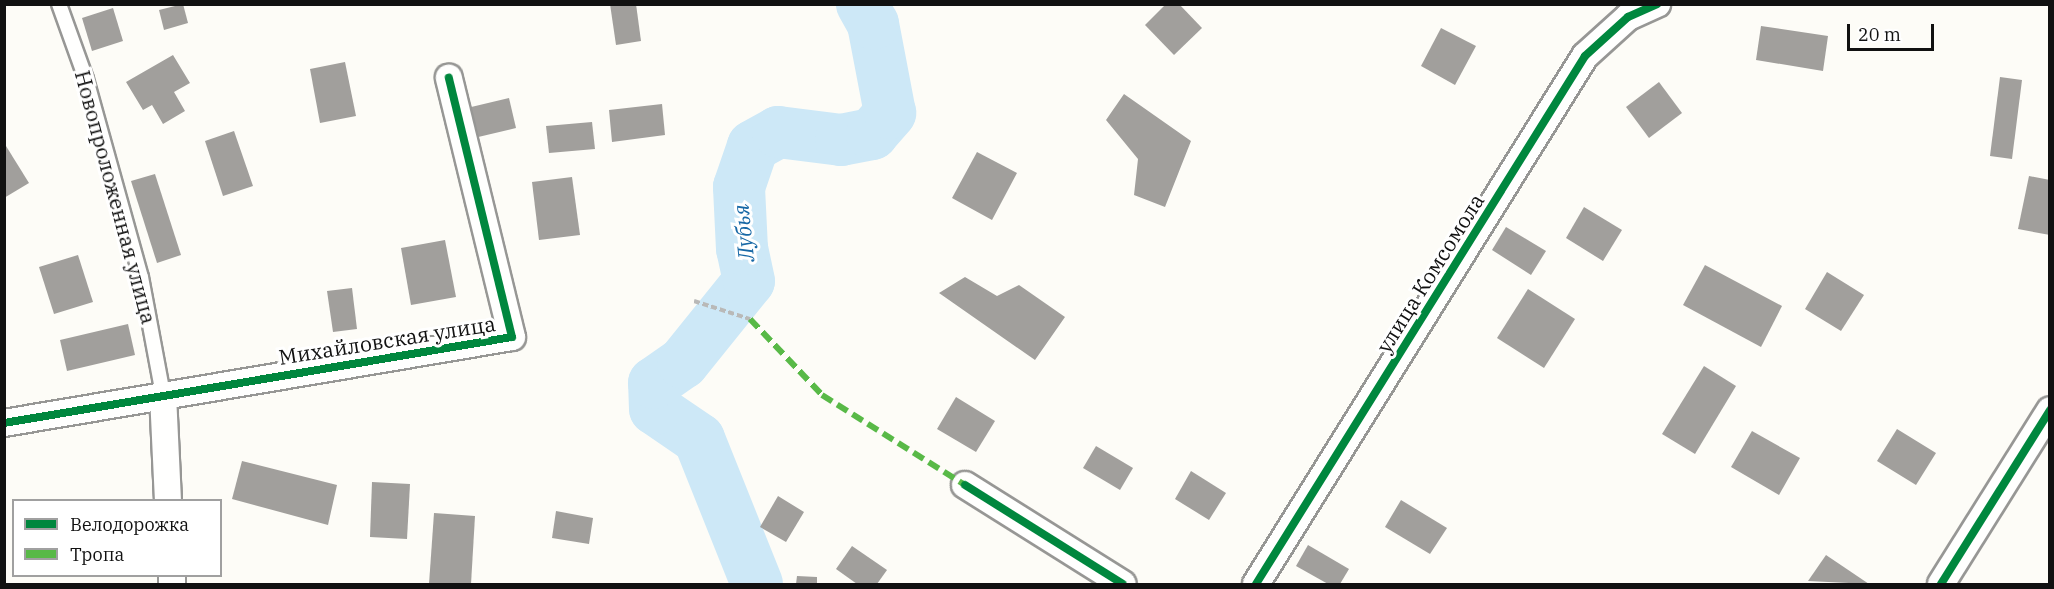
<!DOCTYPE html>
<html>
<head>
<meta charset="utf-8">
<style>
	body { margin:0 }
	#map { position:relative; width:2054px; height:589px; overflow:hidden; background:#fdfcf7; font-family:"IBM Plex Serif",serif }
	div>[style] { position:absolute }
	.river>* { height:52px; margin:-26px; padding:0 26px; transform-origin:26px; border-radius:26px; background:#cde8f7 }
	.building>* { inset:0; background:#a19f9c }
	.path>* { height:4px; margin-top:-2px; transform-origin:0; background:repeating-linear-gradient(90deg,#b9b9b8 0 6px,transparent 0 9px) }
	.roads { filter:drop-shadow(2px 0 #979795) drop-shadow(-2px 0 #979795) drop-shadow(0 2px #979795) drop-shadow(0 -2px #979795) }
	.service>* { height:14px; margin:-7px; padding:0 7px; transform-origin:7px; border-radius:7px; background:#fffffe }
	.minor>* { height:26px; margin:-13px; padding:0 13px; transform-origin:13px; border-radius:13px; background:#fffffe }
	.quiet>* { height:6px; margin-top:-3px; transform-origin:0; background:repeating-linear-gradient(90deg,#58b947 0 12px,transparent 0 18px) }
	.cycleway>* { height:8px; margin:-4px; padding:0 4px; transform-origin:4px; border-radius:4px; background:#00873e }
	span { translate:-50% -50%; white-space:nowrap; text-align:center; line-height:1.15; -webkit-text-stroke:6px #fff; paint-order:stroke }
	.street-label { font-size:21px; color:#111 }
	.water-label { font-size:22px; color:#1768a6; font-style:italic }
	.frame { position:absolute; inset:0; border:6px solid #111; pointer-events:none }
	.legend { position:absolute; left:12px; top:499px; width:210px; height:78px; box-sizing:border-box; background:#fff; border:2px solid #a0a0a0; margin:0; padding:8px 10px; list-style:none; font-size:18px; color:#111 }
	.legend li { display:flex; align-items:center; gap:12px; height:30px }
	.legend b { width:30px; border:2px solid #a0a0a0 }
	.scale { position:absolute; left:1847px; top:24px; width:87px; height:27px; box-sizing:border-box; border:3px solid #111; border-top:0; padding-left:8px; font-size:18px; line-height:21px; white-space:nowrap; color:#111; -webkit-text-stroke:4px #fff; paint-order:stroke }
</style>
</head>
<body>
<div id="map">
	<div class="river">
		<i style="left:757px;top:584px;width:156px;rotate:-111.8deg"></i>
		<i style="left:699px;top:439px;width:53px;rotate:-145.7deg"></i>
		<i style="left:655px;top:409px;width:26px;rotate:-92deg"></i>
		<i style="left:654px;top:383px;width:35px;rotate:-35deg"></i>
		<i style="left:683px;top:363px;width:105px;rotate:-51.2deg"></i>
		<i style="left:749px;top:281px;width:33px;rotate:-102deg"></i>
		<i style="left:742px;top:249px;width:62px;rotate:-92.8deg"></i>
		<i style="left:739px;top:187px;width:43px;rotate:-71.1deg"></i>
		<i style="left:753px;top:146px;width:29px;rotate:-29deg"></i>
		<i style="left:778px;top:132px;width:64px;rotate:7.2deg"></i>
		<i style="left:841px;top:140px;width:32px;rotate:-11deg"></i>
		<i style="left:872px;top:134px;width:28px;rotate:-49deg"></i>
		<i style="left:890px;top:113px;width:91px;rotate:-100.8deg"></i>
		<i style="left:873px;top:24px;width:23px;rotate:-119deg"></i>
	</div>
	<div class="building">
		<i style="clip-path:polygon(183px 4px,188px 23px,164px 30px,159px 10px)"></i>
		<i style="clip-path:polygon(610px 4px,636px 4px,641px 41px,616px 45px)"></i>
		<i style="clip-path:polygon(1166px 4px,1179px 4px,1202px 28px,1174px 55px,1145px 25px)"></i>
		<i style="clip-path:polygon(113px 8px,123px 41px,92px 51px,82px 18px)"></i>
		<i style="clip-path:polygon(1761px 26px,1828px 36px,1823px 71px,1756px 60px)"></i>
		<i style="clip-path:polygon(1441px 28px,1476px 46px,1455px 85px,1421px 66px)"></i>
		<i style="clip-path:polygon(173px 55px,190px 83px,174px 92px,185px 111px,163px 124px,152px 105px,143px 110px,126px 82px)"></i>
		<i style="clip-path:polygon(345px 62px,356px 116px,320px 123px,310px 69px)"></i>
		<i style="clip-path:polygon(2000px 77px,2022px 80px,2012px 159px,1990px 156px)"></i>
		<i style="clip-path:polygon(1659px 82px,1682px 113px,1649px 138px,1626px 107px)"></i>
		<i style="clip-path:polygon(1124px 94px,1191px 141px,1165px 207px,1134px 195px,1138px 159px,1106px 120px)"></i>
		<i style="clip-path:polygon(509px 98px,516px 128px,474px 138px,467px 108px)"></i>
		<i style="clip-path:polygon(662px 104px,665px 135px,612px 142px,609px 110px)"></i>
		<i style="clip-path:polygon(592px 122px,595px 149px,549px 153px,546px 126px)"></i>
		<i style="clip-path:polygon(234px 131px,253px 186px,223px 196px,205px 141px)"></i>
		<i style="clip-path:polygon(6px 146px,29px 183px,4px 198px,4px 147px)"></i>
		<i style="clip-path:polygon(977px 152px,1017px 173px,992px 220px,952px 198px)"></i>
		<i style="clip-path:polygon(155px 174px,181px 255px,157px 263px,131px 181px)"></i>
		<i style="clip-path:polygon(2029px 176px,2050px 180px,2050px 235px,2018px 229px)"></i>
		<i style="clip-path:polygon(572px 177px,580px 235px,539px 240px,532px 182px)"></i>
		<i style="clip-path:polygon(1584px 207px,1622px 230px,1603px 261px,1566px 238px)"></i>
		<i style="clip-path:polygon(1506px 227px,1546px 251px,1531px 275px,1492px 250px)"></i>
		<i style="clip-path:polygon(445px 240px,456px 297px,411px 305px,401px 248px)"></i>
		<i style="clip-path:polygon(78px 255px,93px 302px,54px 314px,39px 267px)"></i>
		<i style="clip-path:polygon(1705px 265px,1782px 306px,1761px 347px,1683px 305px)"></i>
		<i style="clip-path:polygon(1827px 272px,1864px 295px,1841px 331px,1805px 309px)"></i>
		<i style="clip-path:polygon(965px 277px,997px 296px,1019px 285px,1065px 317px,1035px 360px,939px 293px)"></i>
		<i style="clip-path:polygon(352px 288px,357px 329px,333px 332px,327px 291px)"></i>
		<i style="clip-path:polygon(1528px 289px,1575px 319px,1544px 368px,1497px 338px)"></i>
		<i style="clip-path:polygon(128px 324px,135px 355px,67px 371px,60px 340px)"></i>
		<i style="clip-path:polygon(1704px 366px,1736px 386px,1695px 454px,1662px 434px)"></i>
		<i style="clip-path:polygon(956px 397px,995px 421px,976px 452px,937px 429px)"></i>
		<i style="clip-path:polygon(1897px 429px,1936px 453px,1916px 485px,1877px 461px)"></i>
		<i style="clip-path:polygon(1752px 431px,1800px 458px,1779px 495px,1731px 467px)"></i>
		<i style="clip-path:polygon(1096px 446px,1133px 468px,1120px 490px,1083px 468px)"></i>
		<i style="clip-path:polygon(242px 461px,337px 485px,328px 525px,232px 499px)"></i>
		<i style="clip-path:polygon(1191px 471px,1226px 493px,1209px 520px,1175px 499px)"></i>
		<i style="clip-path:polygon(372px 482px,410px 484px,407px 539px,370px 537px)"></i>
		<i style="clip-path:polygon(778px 496px,804px 512px,786px 542px,760px 527px)"></i>
		<i style="clip-path:polygon(1401px 500px,1447px 528px,1430px 554px,1385px 527px)"></i>
		<i style="clip-path:polygon(556px 511px,593px 518px,589px 544px,552px 538px)"></i>
		<i style="clip-path:polygon(434px 513px,475px 516px,471px 584px,429px 584px)"></i>
		<i style="clip-path:polygon(1308px 545px,1349px 569px,1340px 584px,1328px 584px,1296px 566px)"></i>
		<i style="clip-path:polygon(852px 546px,887px 570px,877px 584px,857px 584px,836px 569px)"></i>
		<i style="clip-path:polygon(1826px 555px,1869px 584px,1808px 581px)"></i>
		<i style="clip-path:polygon(797px 576px,817px 577px,817px 584px,796px 584px)"></i>
	</div>
	<div class="path">
		<i style="left:694px;top:301px;width:59px;rotate:17.8deg"></i>
	</div>
	<div class="roads">
		<div class="service">
			<i style="left:59px;top:4px;width:80px;rotate:70.2deg"></i>
			<i style="left:86px;top:79px;width:205px;rotate:74.5deg"></i>
			<i style="left:141px;top:277px;width:120px;rotate:79.4deg"></i>
		</div>
		<div class="minor">
			<i style="left:163px;top:395px;width:105px;rotate:87.3deg"></i>
			<i style="left:4px;top:423px;width:515px;rotate:-9.61deg"></i>
			<i style="left:512px;top:337px;width:267px;rotate:-103.7deg"></i>
			<i style="left:965px;top:485px;width:186px;rotate:32.1deg"></i>
			<i style="left:172px;top:576px;width:8px;rotate:90deg"></i>
			<i style="left:1256px;top:584px;width:622px;rotate:-58.07deg"></i>
			<i style="left:1585px;top:56px;width:58px;rotate:-42.2deg"></i>
			<i style="left:1628px;top:17px;width:32px;rotate:-24deg"></i>
			<i style="left:1941px;top:584px;width:205px;rotate:-57.9deg"></i>
		</div>
	</div>
	<div class="quiet">
		<i style="left:750px;top:319px;width:105px;rotate:46.5deg"></i>
		<i style="left:822px;top:395px;width:169px;rotate:32.2deg"></i>
	</div>
	<div class="cycleway">
		<i style="left:4px;top:423px;width:515px;rotate:-9.61deg"></i>
		<i style="left:512px;top:337px;width:267px;rotate:-103.7deg"></i>
		<i style="left:965px;top:485px;width:186px;rotate:32.1deg"></i>
		<i style="left:1256px;top:584px;width:622px;rotate:-58.07deg"></i>
		<i style="left:1585px;top:56px;width:58px;rotate:-42.2deg"></i>
		<i style="left:1628px;top:17px;width:32px;rotate:-24deg"></i>
		<i style="left:1941px;top:584px;width:205px;rotate:-57.9deg"></i>
	</div>
	<div class="street-label">
		<span style="left:116px;top:197px;rotate:75deg">Новопроложенная улица</span>
		<span style="left:1430px;top:273px;rotate:-58deg">улица Комсомола</span>
		<span style="left:387px;top:340px;rotate:-9deg">Михайловская улица</span>
	</div>
	<div class="water-label">
		<span style="left:743px;top:233px;rotate:-96deg">Лубья</span>
	</div>
	<div class="frame"></div>
	<ul class="legend">
	<li><b style="height:8px;background:#00873e"></b>Велодорожка</li>
	<li><b style="height:8px;background:#58b947"></b>Тропа</li>
	</ul>
	<div class="scale">20 m</div>
</div>
</body>
</html>
